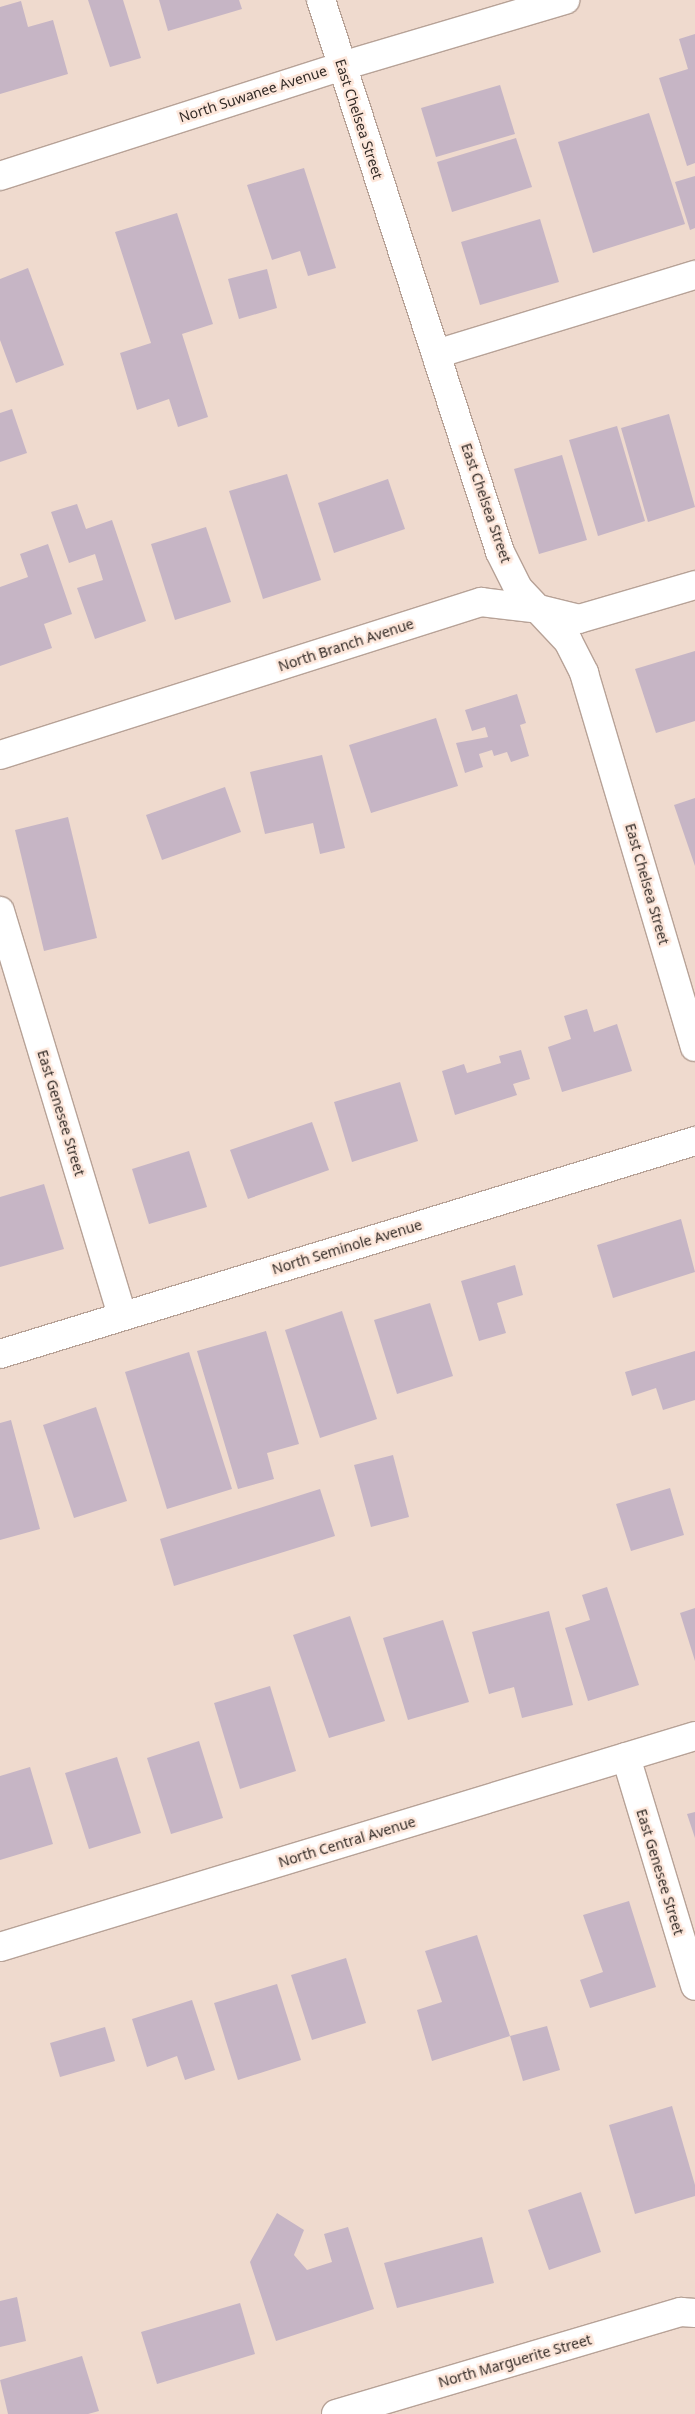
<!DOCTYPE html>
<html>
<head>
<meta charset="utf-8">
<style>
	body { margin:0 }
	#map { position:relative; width:695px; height:2414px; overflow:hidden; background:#efdace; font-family:"Noto Sans",sans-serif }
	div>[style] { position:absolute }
	.building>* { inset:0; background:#c6b5c5 }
	.roads { filter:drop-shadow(1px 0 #b7a297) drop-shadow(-1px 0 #b7a297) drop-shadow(0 1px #b7a297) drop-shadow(0 -1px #b7a297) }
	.minor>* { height:28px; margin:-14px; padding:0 14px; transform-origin:14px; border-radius:14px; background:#fff }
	span { translate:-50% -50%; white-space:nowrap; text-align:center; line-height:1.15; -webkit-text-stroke:5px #fde7db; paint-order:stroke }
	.street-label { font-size:14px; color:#322a26 }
</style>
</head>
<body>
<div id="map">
	<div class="building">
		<i style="clip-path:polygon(88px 0,123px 0,141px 58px,110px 67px)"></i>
		<i style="clip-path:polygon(159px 0,239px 0,242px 9px,168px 31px)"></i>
		<i style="clip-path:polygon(21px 1px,28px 27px,53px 20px,68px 74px,0 94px,0 7px)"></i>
		<i style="clip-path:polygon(695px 34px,695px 163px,687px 166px,659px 78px,688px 69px,679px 39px)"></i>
		<i style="clip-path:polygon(500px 85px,515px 134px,436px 157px,421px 108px)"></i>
		<i style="clip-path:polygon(649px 113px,685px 224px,593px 253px,558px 142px)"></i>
		<i style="clip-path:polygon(516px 138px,532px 187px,452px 212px,437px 162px)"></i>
		<i style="clip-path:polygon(304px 168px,336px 268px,308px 276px,300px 251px,272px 260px,247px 185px)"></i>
		<i style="clip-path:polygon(695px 176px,695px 228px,690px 230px,675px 182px)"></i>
		<i style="clip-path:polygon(177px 213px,213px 324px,182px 334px,208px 417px,178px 427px,169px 399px,137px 410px,120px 353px,151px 343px,115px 232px)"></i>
		<i style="clip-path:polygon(540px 219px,559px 282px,480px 305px,461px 242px)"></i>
		<i style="clip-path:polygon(28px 268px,64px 365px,16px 383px,0 340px,0 279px)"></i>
		<i style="clip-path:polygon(267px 269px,277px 308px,239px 319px,228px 279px)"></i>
		<i style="clip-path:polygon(12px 409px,27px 453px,0 462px,0 413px)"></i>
		<i style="clip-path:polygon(669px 414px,695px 507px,648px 522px,621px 428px)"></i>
		<i style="clip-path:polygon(617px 426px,645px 521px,598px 536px,569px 440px)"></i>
		<i style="clip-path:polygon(562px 455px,587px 540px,539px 554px,514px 469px)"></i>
		<i style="clip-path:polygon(287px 474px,321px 580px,263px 599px,229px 491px)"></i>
		<i style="clip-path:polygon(388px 479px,405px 529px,334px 553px,318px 503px)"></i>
		<i style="clip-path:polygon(77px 504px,86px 529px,112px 520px,146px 621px,95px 639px,77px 588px,103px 580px,95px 554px,69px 563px,51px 512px)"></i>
		<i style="clip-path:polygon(206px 527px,231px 602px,175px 620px,151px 544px)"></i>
		<i style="clip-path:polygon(48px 544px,72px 614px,44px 624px,52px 648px,0 666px,0 587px,28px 577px,20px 554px)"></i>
		<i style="clip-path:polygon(695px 651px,695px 721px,656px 733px,635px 669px)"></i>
		<i style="clip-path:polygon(517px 694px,526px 723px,520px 725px,529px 756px,511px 762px,507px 752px,494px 756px,492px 750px,479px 754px,483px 767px,465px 773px,456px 743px,488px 737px,485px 727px,472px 731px,465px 710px)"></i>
		<i style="clip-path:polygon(436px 718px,458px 786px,371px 813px,349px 745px)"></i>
		<i style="clip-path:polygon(322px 755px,345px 848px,320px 854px,313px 823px,265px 834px,250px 772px)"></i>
		<i style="clip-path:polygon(225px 787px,241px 832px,162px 860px,146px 815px)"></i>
		<i style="clip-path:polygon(695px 798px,695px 866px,674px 805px)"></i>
		<i style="clip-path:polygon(68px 817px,97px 938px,44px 951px,15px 830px)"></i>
		<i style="clip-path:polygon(587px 1009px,594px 1032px,617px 1024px,632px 1071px,562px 1092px,548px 1047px,571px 1039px,564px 1016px)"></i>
		<i style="clip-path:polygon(521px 1050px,530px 1079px,513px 1084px,517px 1095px,455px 1115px,442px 1071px,464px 1064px,467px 1073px,501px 1063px,499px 1056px)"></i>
		<i style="clip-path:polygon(400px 1082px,418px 1141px,352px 1162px,334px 1102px)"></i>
		<i style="clip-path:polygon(312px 1122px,329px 1170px,248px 1199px,230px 1150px)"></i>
		<i style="clip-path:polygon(189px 1151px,207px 1207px,149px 1224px,132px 1169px)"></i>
		<i style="clip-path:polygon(44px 1184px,64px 1249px,0 1267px,0 1197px)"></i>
		<i style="clip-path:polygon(681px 1219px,695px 1272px,613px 1298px,597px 1245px)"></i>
		<i style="clip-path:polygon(515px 1265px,523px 1295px,497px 1303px,506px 1333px,479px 1341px,461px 1281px)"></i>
		<i style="clip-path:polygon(430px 1303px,453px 1376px,397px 1394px,374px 1320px)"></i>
		<i style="clip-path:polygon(342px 1311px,377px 1419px,320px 1438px,285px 1330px)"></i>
		<i style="clip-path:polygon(266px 1331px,299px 1444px,267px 1453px,274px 1479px,238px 1489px,197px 1351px)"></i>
		<i style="clip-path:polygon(695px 1351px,695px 1400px,663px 1410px,656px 1388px,632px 1396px,625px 1372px)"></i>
		<i style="clip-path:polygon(189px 1352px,232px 1489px,167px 1509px,125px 1372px)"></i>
		<i style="clip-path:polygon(96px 1407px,127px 1501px,74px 1518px,43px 1425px)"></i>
		<i style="clip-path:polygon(11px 1420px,40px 1529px,0 1540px,0 1423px)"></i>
		<i style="clip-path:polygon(393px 1455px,409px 1517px,371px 1527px,354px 1465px)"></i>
		<i style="clip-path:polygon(670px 1488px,684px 1535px,631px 1551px,616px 1504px)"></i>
		<i style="clip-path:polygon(320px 1489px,335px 1536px,174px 1586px,160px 1539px)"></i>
		<i style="clip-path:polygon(607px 1587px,639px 1685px,588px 1701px,565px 1628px,590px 1620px,582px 1595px)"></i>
		<i style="clip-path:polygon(695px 1608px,695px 1661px,680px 1613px)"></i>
		<i style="clip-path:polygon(549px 1611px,573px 1705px,522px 1718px,514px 1687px,489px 1694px,472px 1632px)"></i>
		<i style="clip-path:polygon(350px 1616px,385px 1721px,329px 1738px,293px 1635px)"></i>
		<i style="clip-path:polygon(443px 1620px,469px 1702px,408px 1720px,383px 1638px)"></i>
		<i style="clip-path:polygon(270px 1686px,296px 1771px,240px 1789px,214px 1703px)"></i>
		<i style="clip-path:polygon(199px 1741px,223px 1818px,171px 1834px,147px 1758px)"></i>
		<i style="clip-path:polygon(117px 1757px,141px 1833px,89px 1849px,65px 1773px)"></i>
		<i style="clip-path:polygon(30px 1767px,53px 1844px,0 1860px,0 1776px)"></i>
		<i style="clip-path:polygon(695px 1812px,695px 1838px,687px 1814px)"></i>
		<i style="clip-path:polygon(629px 1901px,656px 1987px,590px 2008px,580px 1980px,603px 1972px,583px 1915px)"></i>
		<i style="clip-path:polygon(477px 1935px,510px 2036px,432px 2061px,417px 2010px,442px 2002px,425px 1951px)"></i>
		<i style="clip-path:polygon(346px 1958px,366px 2023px,312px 2040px,291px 1975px)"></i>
		<i style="clip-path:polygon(277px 1984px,301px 2060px,238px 2080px,214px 2003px)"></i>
		<i style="clip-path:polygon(192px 2000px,215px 2070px,185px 2080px,177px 2056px,147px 2067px,132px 2019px)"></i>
		<i style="clip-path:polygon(547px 2026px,560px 2070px,523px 2081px,510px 2036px)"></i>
		<i style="clip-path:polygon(105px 2027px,115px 2061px,60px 2077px,50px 2043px)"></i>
		<i style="clip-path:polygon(672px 2106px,695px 2185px,695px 2196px,635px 2214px,609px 2125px)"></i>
		<i style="clip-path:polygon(581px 2192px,601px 2252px,549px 2270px,528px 2210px)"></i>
		<i style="clip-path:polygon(277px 2213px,304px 2230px,294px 2255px,307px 2270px,332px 2262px,324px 2234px,348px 2227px,374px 2309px,276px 2341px,250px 2262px)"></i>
		<i style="clip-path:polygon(482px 2237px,494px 2283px,397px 2308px,384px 2263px)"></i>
		<i style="clip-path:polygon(17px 2297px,26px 2341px,0 2347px,0 2301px)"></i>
		<i style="clip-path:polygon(240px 2303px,255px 2354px,157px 2384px,141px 2332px)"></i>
		<i style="clip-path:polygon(82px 2356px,99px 2411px,88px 2414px,8px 2414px,0 2380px)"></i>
	</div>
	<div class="roads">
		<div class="minor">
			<i style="left:321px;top:0;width:580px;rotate:72.03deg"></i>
			<i style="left:500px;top:552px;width:40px;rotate:63.4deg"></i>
			<i style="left:518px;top:588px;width:73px;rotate:46.7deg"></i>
			<i style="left:568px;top:641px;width:36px;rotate:63deg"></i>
			<i style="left:584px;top:673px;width:390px;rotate:73.5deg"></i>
			<i style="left:0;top:176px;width:359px;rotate:-17.8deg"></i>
			<i style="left:342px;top:66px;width:233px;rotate:-16.5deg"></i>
			<i style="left:436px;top:354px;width:271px;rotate:-17deg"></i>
			<i style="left:0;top:755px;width:505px;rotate:-17.65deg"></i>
			<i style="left:481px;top:602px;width:58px;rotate:6.9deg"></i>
			<i style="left:539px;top:609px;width:41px;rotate:14deg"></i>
			<i style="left:579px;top:619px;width:121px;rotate:-16.3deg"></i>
			<i style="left:0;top:911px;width:423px;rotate:73.2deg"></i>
			<i style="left:0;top:1354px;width:727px;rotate:-17.04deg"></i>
			<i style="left:626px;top:1757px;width:239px;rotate:73.2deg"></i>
			<i style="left:0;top:1947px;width:726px;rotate:-16.89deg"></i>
			<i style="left:336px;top:2414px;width:360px;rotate:-16.5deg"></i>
			<i style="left:681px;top:2312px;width:14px;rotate:4deg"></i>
		</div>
	</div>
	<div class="street-label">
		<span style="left:253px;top:94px;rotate:-18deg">North Suwanee Avenue</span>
		<span style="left:359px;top:119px;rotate:72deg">East Chelsea Street</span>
		<span style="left:486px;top:503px;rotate:71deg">East Chelsea Street</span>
		<span style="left:346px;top:645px;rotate:-18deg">North Branch Avenue</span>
		<span style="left:647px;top:884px;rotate:74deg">East Chelsea Street</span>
		<span style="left:61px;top:1113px;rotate:73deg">East Genesee Street</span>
		<span style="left:347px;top:1247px;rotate:-17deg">North Seminole Avenue</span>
		<span style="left:347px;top:1842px;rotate:-17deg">North Central Avenue</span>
		<span style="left:660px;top:1872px;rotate:73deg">East Genesee Street</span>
		<span style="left:515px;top:2361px;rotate:-16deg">North Marguerite Street</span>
	</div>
</div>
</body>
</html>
